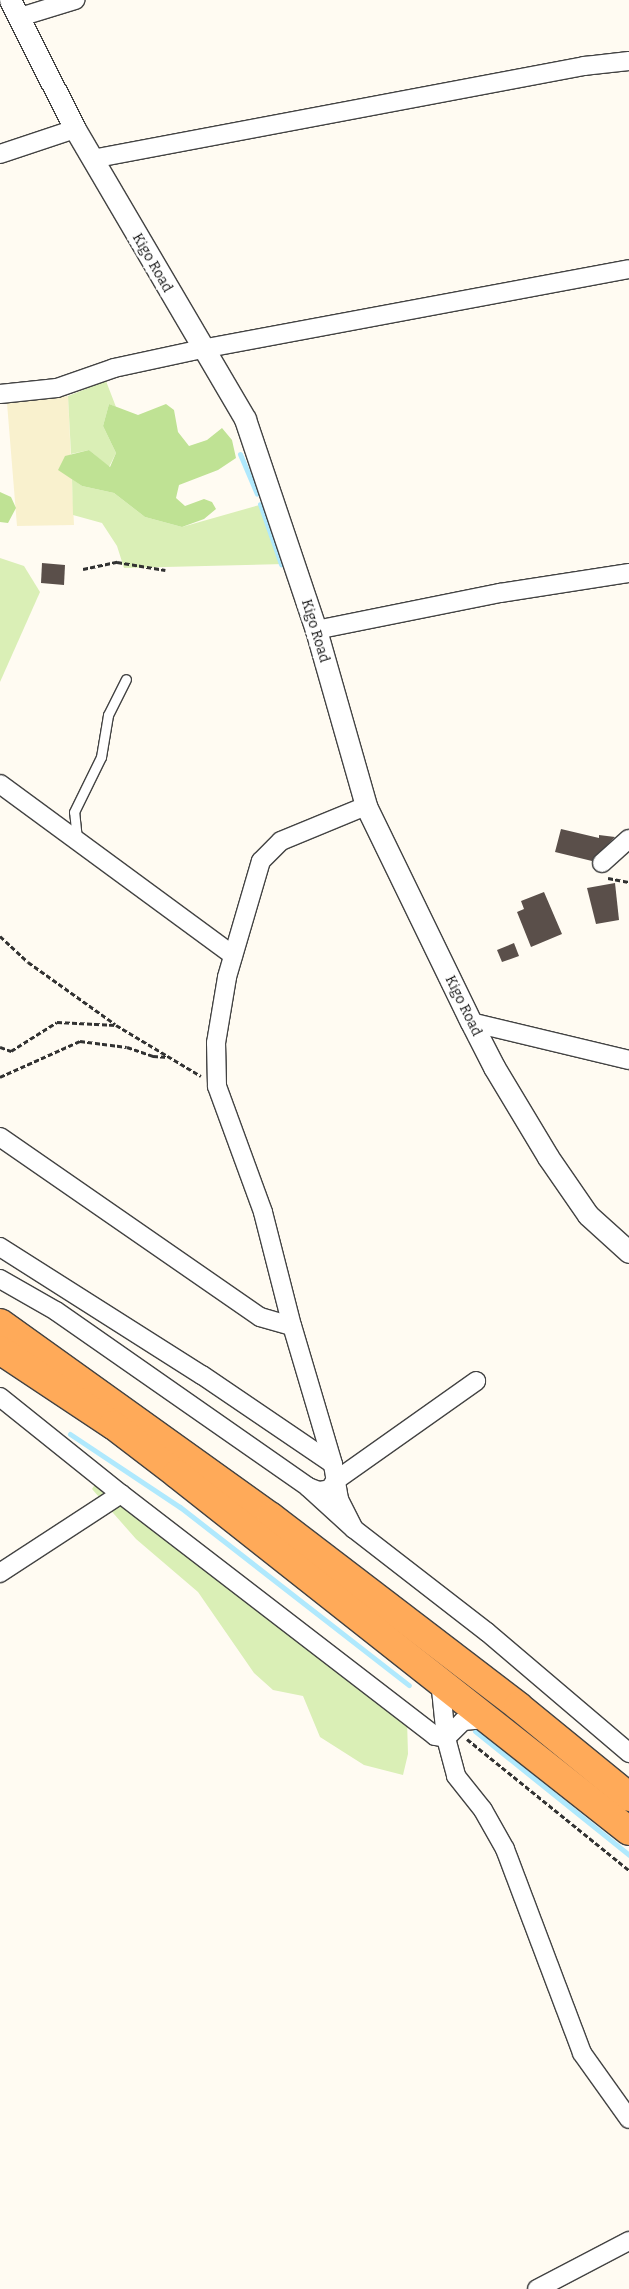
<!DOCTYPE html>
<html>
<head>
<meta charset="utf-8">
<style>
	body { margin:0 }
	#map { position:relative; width:629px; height:2289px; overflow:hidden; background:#fffbf2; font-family:Bitter,serif }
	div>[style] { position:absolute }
	.farmland>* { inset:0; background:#f9f1ce }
	.green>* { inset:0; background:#daefb6 }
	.forest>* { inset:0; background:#bfe294 }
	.stream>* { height:5px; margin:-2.5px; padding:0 2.5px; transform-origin:2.5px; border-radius:2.5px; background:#b0e9fd }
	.building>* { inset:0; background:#5a4f4a }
	.path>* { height:3px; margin-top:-1.5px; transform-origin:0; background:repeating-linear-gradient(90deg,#323232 0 5px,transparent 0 7.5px) }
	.roads { filter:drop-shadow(1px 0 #434343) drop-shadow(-1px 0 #434343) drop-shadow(0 1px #434343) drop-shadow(0 -1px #434343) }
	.service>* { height:9px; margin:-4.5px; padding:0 4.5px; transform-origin:4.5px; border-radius:4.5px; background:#fff }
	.minor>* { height:18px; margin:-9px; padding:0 9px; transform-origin:9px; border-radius:9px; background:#fff }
	.tertiary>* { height:21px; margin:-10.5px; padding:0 10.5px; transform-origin:10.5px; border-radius:10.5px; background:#fff }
	.trunk>* { height:28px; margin:-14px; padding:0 14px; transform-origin:14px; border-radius:14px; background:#ffaa59 }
	span { translate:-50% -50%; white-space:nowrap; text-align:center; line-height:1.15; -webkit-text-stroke:5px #fff; paint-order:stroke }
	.street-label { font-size:14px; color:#101010 }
</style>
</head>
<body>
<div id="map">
	<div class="farmland">
		<i style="clip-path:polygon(68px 396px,74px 525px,17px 526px,7px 403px)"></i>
	</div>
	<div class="green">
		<i style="clip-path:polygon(106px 381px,116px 407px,109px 404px,103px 426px,116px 453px,109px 467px,89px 450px,71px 454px,68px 396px)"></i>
		<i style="clip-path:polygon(72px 479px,82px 486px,114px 493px,145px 517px,182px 527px,263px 504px,285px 564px,124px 568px,117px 546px,102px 523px,73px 515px)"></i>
		<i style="clip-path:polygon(0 558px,24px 566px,40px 592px,0 682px)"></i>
		<i style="clip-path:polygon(99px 1478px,407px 1720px,408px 1754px,403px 1775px,364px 1765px,320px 1737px,303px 1696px,273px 1690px,254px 1673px,198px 1592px,136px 1539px,92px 1489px)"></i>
	</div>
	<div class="forest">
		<i style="clip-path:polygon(109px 404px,138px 415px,166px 404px,174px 410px,178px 432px,189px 446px,207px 440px,222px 428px,232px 440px,236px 458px,218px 470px,179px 485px,176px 498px,185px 506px,204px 499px,212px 502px,216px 509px,204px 519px,182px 527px,145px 517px,114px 493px,82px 486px,58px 470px,65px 456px,89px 450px,110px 467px,116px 453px,103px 426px)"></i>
		<i style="clip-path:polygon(0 492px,11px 497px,16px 508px,8px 523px,0 522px)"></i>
	</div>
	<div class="stream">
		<i style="left:240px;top:454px;width:43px;rotate:67deg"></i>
		<i style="left:260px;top:504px;width:64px;rotate:70.7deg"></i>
		<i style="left:70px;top:1434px;width:132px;rotate:33.6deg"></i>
		<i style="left:180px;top:1507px;width:290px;rotate:37.9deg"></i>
		<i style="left:475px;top:1731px;width:198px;rotate:38.8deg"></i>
	</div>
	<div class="building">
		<i style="clip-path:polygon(42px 563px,65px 565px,64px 585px,41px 583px)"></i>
		<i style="clip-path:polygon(561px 829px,599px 838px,599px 835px,615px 837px,592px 861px,555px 852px)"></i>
		<i style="clip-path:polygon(615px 883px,619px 920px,596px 924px,587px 888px)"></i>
		<i style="clip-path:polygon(544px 892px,562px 934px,531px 947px,517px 912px,524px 909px,521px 901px)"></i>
		<i style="clip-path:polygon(514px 943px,519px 956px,502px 962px,497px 950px)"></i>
	</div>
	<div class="path">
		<i style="left:83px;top:569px;width:35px;rotate:-12deg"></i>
		<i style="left:117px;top:562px;width:49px;rotate:9.5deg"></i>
		<i style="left:608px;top:878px;width:21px;rotate:11deg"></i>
		<i style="left:0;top:936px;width:38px;rotate:43deg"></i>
		<i style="left:28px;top:962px;width:107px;rotate:35.5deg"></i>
		<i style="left:0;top:1047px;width:12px;rotate:20deg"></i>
		<i style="left:11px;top:1051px;width:54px;rotate:-32.2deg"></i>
		<i style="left:57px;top:1022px;width:59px;rotate:2.9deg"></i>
		<i style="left:116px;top:1025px;width:99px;rotate:31deg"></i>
		<i style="left:0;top:1077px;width:88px;rotate:-24.2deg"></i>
		<i style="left:80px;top:1041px;width:47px;rotate:7.3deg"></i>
		<i style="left:127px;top:1047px;width:28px;rotate:19deg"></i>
		<i style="left:153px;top:1056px;width:15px;rotate:4deg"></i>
		<i style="left:467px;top:1739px;width:208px;rotate:39deg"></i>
	</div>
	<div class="roads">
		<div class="service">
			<i style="left:77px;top:839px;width:27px;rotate:-96deg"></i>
			<i style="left:74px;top:812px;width:61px;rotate:-63.9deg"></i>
			<i style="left:101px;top:757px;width:43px;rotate:-80.5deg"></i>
			<i style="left:108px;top:715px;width:40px;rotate:-63.4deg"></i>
		</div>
		<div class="minor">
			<i style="left:20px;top:17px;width:58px;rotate:-17.2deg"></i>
			<i style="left:0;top:154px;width:79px;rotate:-18.4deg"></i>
			<i style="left:92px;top:159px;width:501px;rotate:-10.7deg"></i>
			<i style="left:584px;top:66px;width:45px;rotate:-6.3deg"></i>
			<i style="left:0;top:394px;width:57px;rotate:-6deg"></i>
			<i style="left:57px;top:388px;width:60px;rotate:-19.3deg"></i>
			<i style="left:114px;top:368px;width:90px;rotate:-12.2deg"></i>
			<i style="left:202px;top:349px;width:434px;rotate:-10.6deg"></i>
			<i style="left:316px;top:630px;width:188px;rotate:-11.4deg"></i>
			<i style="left:500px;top:593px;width:131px;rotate:-8.8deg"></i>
			<i style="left:0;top:784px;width:289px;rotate:36.3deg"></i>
			<i style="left:602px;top:863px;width:36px;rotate:-42deg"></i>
			<i style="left:471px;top:1022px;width:163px;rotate:13.5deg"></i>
			<i style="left:0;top:1137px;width:316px;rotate:34.7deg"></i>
			<i style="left:260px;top:1317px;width:33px;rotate:16deg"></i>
			<i style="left:0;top:1247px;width:239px;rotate:32.4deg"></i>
			<i style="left:202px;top:1375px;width:158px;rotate:34.2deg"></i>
			<i style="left:0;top:1279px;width:64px;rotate:29.7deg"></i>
			<i style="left:56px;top:1311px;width:307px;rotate:34.9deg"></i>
			<i style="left:308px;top:1487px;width:12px;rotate:20deg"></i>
			<i style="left:319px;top:1491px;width:11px;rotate:-10deg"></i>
			<i style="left:330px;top:1489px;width:9px;rotate:-58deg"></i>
			<i style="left:335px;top:1481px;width:173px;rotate:-35.3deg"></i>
			<i style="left:0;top:1397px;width:155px;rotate:38.7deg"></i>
			<i style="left:121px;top:1494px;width:145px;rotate:146.9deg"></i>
			<i style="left:308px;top:1487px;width:62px;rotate:42.4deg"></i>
			<i style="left:354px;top:1529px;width:168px;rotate:37.8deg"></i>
			<i style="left:487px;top:1632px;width:187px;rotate:40.4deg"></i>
			<i style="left:121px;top:1494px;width:396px;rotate:37.6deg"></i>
			<i style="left:435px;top:1736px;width:11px;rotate:10deg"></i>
			<i style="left:354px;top:1529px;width:34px;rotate:-117deg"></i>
			<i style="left:339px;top:1499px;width:36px;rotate:-100deg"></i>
			<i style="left:333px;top:1464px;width:144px;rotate:-106.5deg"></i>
			<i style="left:292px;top:1326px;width:118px;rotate:-104.3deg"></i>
			<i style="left:263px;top:1212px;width:134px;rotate:-110.1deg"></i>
			<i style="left:217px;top:1086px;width:43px;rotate:-91.3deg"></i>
			<i style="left:216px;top:1043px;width:67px;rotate:-80.5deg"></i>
			<i style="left:227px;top:977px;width:121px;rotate:-73.7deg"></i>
			<i style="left:261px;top:861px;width:28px;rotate:-45deg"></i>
			<i style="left:281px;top:841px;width:92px;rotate:-22.4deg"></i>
			<i style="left:440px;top:1680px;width:58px;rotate:84.1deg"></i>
			<i style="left:446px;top:1738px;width:39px;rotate:75deg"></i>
			<i style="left:456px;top:1776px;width:43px;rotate:51.5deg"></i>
			<i style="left:483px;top:1810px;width:45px;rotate:60.6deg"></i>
			<i style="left:505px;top:1849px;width:218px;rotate:69.3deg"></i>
			<i style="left:582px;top:2053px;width:81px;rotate:54.5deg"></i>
			<i style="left:446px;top:1738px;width:24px;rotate:-45deg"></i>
			<i style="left:463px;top:1721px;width:25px;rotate:-5deg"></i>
			<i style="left:537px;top:2289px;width:104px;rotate:-27.6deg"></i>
		</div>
		<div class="tertiary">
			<i style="left:10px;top:0;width:144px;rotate:63.3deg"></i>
			<i style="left:75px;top:129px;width:336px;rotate:59.6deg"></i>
			<i style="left:245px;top:419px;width:223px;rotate:71.4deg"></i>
			<i style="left:316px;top:630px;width:183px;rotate:74.1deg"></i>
			<i style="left:366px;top:806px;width:240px;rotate:64.1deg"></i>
			<i style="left:471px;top:1022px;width:51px;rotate:62.9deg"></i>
			<i style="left:494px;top:1067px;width:105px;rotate:59deg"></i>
			<i style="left:548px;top:1157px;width:70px;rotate:55.4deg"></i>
			<i style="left:588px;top:1215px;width:55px;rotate:42.1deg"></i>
		</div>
		<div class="trunk">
			<i style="left:0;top:1323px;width:333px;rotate:35.6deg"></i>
			<i style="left:271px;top:1517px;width:311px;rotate:37.4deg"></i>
			<i style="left:518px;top:1706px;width:144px;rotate:39.3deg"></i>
			<i style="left:0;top:1350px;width:136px;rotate:33.6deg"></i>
			<i style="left:113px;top:1425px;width:81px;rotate:37.4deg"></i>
			<i style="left:177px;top:1474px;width:576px;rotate:38.3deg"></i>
		</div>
	</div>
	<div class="street-label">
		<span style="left:152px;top:263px;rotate:60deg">Kigo Road</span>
		<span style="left:315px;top:631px;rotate:73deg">Kigo Road</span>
		<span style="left:463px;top:1006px;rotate:64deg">Kigo Road</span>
	</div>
</div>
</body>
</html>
